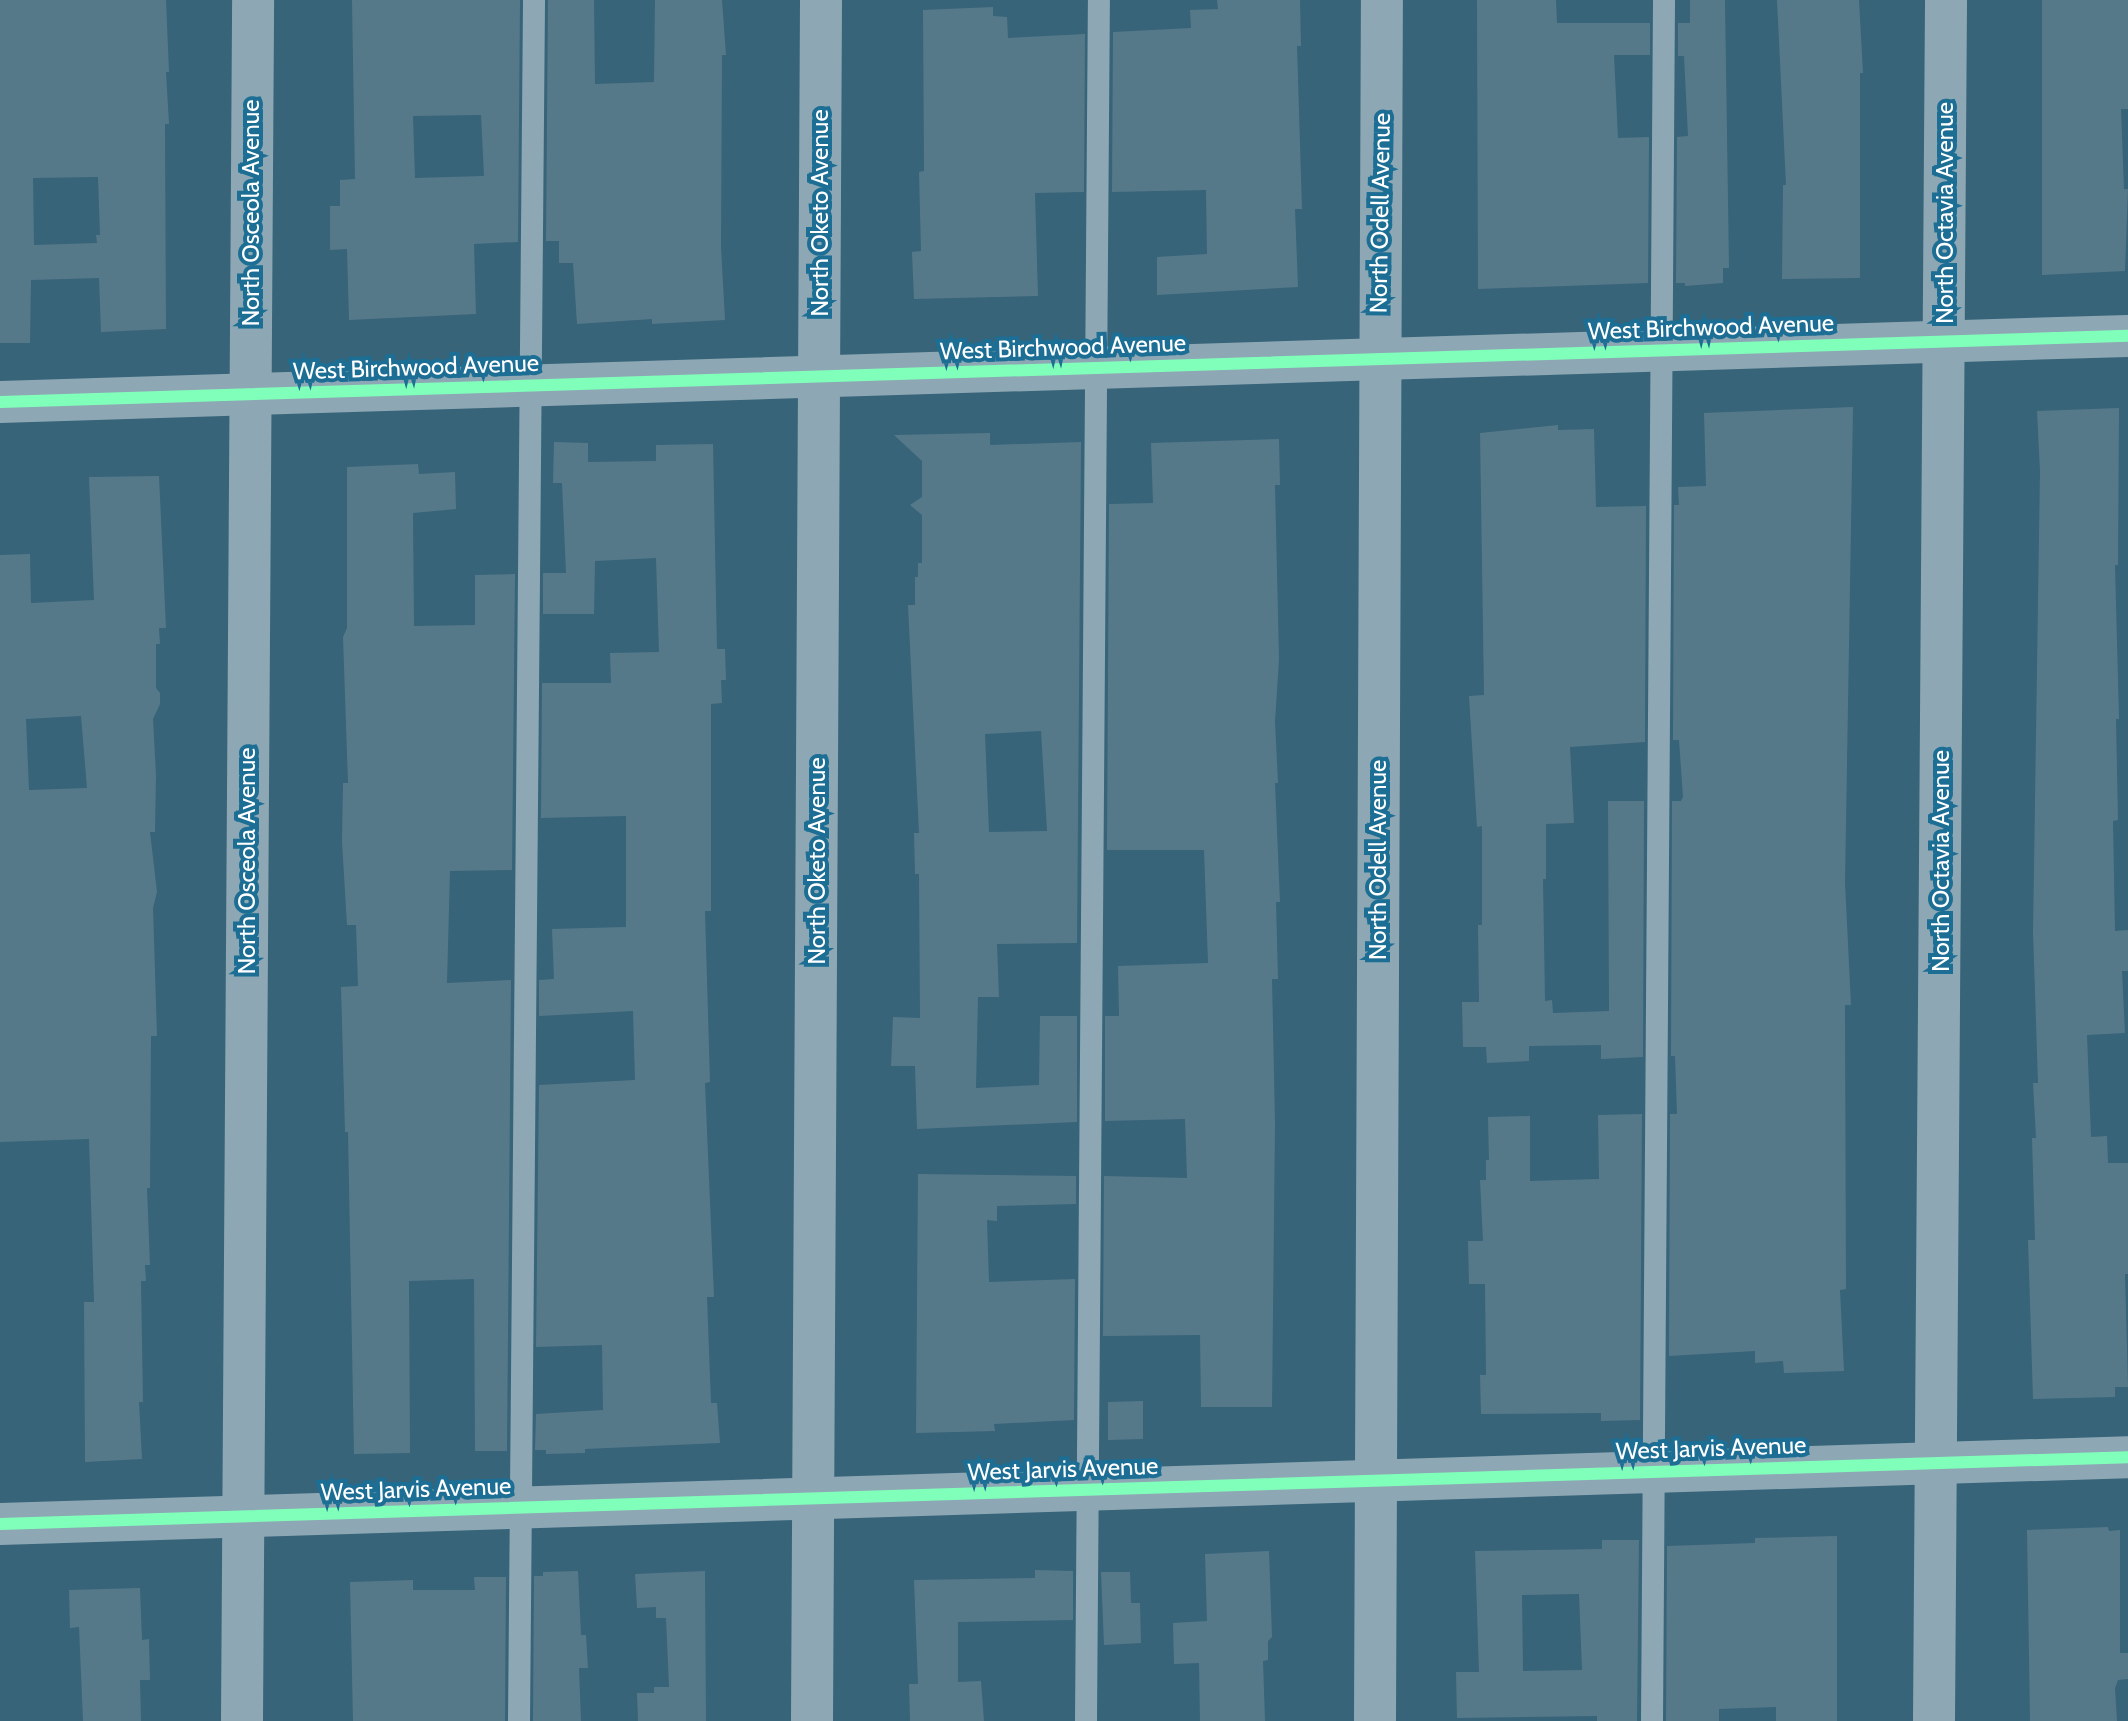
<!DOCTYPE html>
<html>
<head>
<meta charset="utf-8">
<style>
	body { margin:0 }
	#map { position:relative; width:2128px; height:1721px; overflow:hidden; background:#376479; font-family:Cabin,sans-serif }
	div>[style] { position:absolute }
	.building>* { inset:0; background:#56798a }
	.lane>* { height:22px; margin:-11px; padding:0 11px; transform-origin:11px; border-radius:11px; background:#8da8b4 }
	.street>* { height:42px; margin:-21px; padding:0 21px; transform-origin:21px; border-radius:21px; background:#8da8b4 }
	.cycleway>* { height:12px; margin:-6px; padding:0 6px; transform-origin:6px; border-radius:6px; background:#80ffba }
	span { translate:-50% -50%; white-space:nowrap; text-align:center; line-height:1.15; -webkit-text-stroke:8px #1c6e94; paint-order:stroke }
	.street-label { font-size:24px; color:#fff }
</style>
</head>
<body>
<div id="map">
	<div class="building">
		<i style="clip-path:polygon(evenodd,0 0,166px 0,169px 72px,166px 72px,169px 124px,165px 124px,166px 329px,101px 332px,99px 278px,31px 280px,30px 343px,0 343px,0 0,98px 177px,100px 235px,96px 235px,97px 243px,34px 245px,33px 178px,98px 177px)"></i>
		<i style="clip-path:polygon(evenodd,352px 0,520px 0,518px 242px,474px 244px,476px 314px,349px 320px,347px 249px,330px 250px,330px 206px,340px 206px,340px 180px,355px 179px,352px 0,481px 115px,484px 176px,415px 178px,413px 116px,481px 115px)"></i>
		<i style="clip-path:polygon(548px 0,594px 0,595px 84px,654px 82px,655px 0,722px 0,726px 55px,722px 55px,721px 247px,725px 320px,652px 324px,652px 319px,577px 324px,573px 263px,559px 263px,559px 241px,546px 241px)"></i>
		<i style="clip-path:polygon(1217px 0,1300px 0,1301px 46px,1297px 46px,1302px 209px,1295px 209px,1298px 287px,1157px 295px,1157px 257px,1207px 254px,1206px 190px,1112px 192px,1113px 32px,1191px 28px,1190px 10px,1218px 9px)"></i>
		<i style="clip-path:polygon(1477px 0,1556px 0,1557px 23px,1650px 23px,1650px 55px,1614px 55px,1618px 138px,1649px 137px,1648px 283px,1478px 289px)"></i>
		<i style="clip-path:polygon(1690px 0,1725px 0,1729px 268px,1723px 268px,1723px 283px,1685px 286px,1685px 283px,1676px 283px,1677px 137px,1688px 136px,1684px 56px,1678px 56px,1678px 23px,1690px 23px)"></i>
		<i style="clip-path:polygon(1777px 0,1859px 0,1863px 73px,1860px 73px,1860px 278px,1782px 279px,1783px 185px,1786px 185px)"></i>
		<i style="clip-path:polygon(2042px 0,2128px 0,2128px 109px,2121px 109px,2124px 189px,2128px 189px,2125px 271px,2042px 275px)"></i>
		<i style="clip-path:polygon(993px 7px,993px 16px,1007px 17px,1008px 38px,1085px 34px,1084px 192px,1035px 193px,1038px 296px,914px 299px,912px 252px,921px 251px,919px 172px,924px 171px,923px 10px)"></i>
		<i style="clip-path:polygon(1853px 407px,1845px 883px,1851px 1005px,1845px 1005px,1846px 1289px,1840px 1290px,1844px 1371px,1784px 1373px,1783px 1361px,1755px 1363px,1755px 1351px,1669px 1356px,1670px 1114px,1677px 1114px,1675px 1056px,1671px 1056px,1672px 801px,1681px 801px,1683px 797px,1679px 740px,1673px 740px,1674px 505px,1679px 505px,1678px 487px,1706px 486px,1704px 413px)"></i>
		<i style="clip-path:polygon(2119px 408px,2118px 565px,2115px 565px,2119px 719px,2116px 719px,2118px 820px,2113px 821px,2115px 931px,2128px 930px,2128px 971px,2122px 971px,2125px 1033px,2087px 1035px,2091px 1137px,2107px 1136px,2108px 1163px,2128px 1163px,2128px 1274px,2125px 1274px,2128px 1387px,2115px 1387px,2115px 1397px,2033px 1399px,2028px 1240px,2035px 1240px,2032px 1138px,2036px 1138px,2033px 1083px,2038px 1083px,2033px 932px,2040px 471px,2037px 411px)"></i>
		<i style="clip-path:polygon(1558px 425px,1558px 430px,1594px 429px,1596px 507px,1646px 506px,1645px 742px,1570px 747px,1574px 823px,1546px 824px,1546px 879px,1543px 879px,1545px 1001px,1552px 1000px,1553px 1013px,1609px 1011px,1608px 801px,1644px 801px,1643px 1057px,1601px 1059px,1601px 1045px,1529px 1046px,1529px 1061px,1487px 1063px,1486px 1047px,1463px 1047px,1462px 1002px,1479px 1002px,1478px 925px,1482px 925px,1482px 826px,1477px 827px,1469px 696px,1484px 695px,1480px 433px)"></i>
		<i style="clip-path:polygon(evenodd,990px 433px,990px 445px,1081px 442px,1077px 943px,997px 944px,999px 997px,978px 997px,976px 1088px,1039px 1085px,1040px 1016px,1077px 1016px,1077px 1122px,917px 1129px,915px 1066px,891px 1066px,893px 1017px,920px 1018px,919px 874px,915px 874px,914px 833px,919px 833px,908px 605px,915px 605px,915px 577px,918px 577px,918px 563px,922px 563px,922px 515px,910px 505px,922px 497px,922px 461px,894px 435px,990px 433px,1041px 731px,1047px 831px,989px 832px,985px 734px,1041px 731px)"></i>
		<i style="clip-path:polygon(1279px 439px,1280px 485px,1275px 485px,1279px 659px,1275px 722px,1278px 783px,1275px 783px,1280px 902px,1276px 902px,1278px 979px,1272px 979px,1275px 1123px,1272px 1407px,1201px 1407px,1200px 1335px,1103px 1336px,1104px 1176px,1187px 1178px,1185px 1119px,1105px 1121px,1105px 1016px,1119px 1016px,1118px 966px,1208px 963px,1204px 850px,1107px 850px,1109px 504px,1153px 503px,1151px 443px)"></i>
		<i style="clip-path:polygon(554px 442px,588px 443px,588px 462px,656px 461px,656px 445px,713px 444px,717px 649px,725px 649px,726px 680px,721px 680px,722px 703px,711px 704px,711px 911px,705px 911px,710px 1082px,705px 1083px,714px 1297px,707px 1297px,711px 1403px,717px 1403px,720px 1443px,585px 1449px,585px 1453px,546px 1454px,546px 1450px,535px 1450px,536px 1414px,603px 1410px,602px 1345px,536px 1347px,539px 1085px,635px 1080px,633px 1011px,539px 1016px,539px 980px,554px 979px,552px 929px,626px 927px,626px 816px,541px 818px,542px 683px,611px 683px,610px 653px,659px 652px,656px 558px,595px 561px,594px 614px,543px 614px,543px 573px,566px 573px,562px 483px,553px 483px)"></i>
		<i style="clip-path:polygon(418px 464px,419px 474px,455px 472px,456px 509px,413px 513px,414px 626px,475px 625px,475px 575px,515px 574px,512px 870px,450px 871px,447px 983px,511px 980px,507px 1451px,475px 1451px,474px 1279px,409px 1281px,410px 1453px,354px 1454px,348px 1132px,345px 1132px,341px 987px,358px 986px,356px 925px,347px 925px,342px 842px,343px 783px,348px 783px,343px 637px,347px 628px,347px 467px)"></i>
		<i style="clip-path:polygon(evenodd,159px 476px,166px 628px,159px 628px,160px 644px,156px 644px,156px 688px,160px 693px,160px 704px,153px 719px,156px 775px,155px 832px,150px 832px,157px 892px,153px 908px,157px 1036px,151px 1036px,150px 1188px,147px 1188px,150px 1265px,145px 1265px,146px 1281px,141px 1281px,143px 1402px,139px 1402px,142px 1459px,85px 1462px,84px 1302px,94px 1302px,89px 1139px,0 1142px,0 555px,30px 554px,31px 603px,94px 600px,89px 477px,159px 476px,81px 716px,87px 788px,29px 790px,26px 719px,81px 716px)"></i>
		<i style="clip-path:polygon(1642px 1114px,1640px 1420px,1601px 1421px,1601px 1413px,1481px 1414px,1480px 1375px,1486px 1375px,1485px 1284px,1469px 1284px,1468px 1241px,1483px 1241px,1480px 1180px,1486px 1180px,1486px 1160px,1489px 1160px,1488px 1117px,1530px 1116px,1530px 1181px,1599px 1179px,1598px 1115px)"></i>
		<i style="clip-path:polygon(918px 1174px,1076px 1176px,1076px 1204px,997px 1206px,997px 1221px,987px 1220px,989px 1282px,1075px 1279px,1074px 1420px,994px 1424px,995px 1431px,916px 1433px)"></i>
		<i style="clip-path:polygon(1143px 1401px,1143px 1439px,1108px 1440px,1108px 1402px)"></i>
		<i style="clip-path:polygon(2108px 1527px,2109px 1531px,2120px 1530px,2120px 1653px,2128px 1653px,2128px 1679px,2118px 1680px,2115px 1688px,2117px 1721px,2030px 1721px,2027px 1530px)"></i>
		<i style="clip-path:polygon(1837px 1536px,1837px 1721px,1776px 1721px,1776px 1707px,1719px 1709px,1719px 1721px,1666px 1721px,1667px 1546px,1755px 1543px,1755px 1538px)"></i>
		<i style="clip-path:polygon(evenodd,1602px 1540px,1639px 1540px,1637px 1721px,1597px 1721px,1597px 1716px,1457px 1718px,1456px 1672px,1479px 1672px,1475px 1551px,1602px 1549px,1602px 1540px,1579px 1594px,1582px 1670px,1523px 1671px,1522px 1595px,1579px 1594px)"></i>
		<i style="clip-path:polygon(1269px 1551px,1272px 1637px,1268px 1641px,1268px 1660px,1263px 1661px,1265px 1721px,1200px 1721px,1199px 1663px,1174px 1664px,1173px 1623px,1207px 1621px,1205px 1554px)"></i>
		<i style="clip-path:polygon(1035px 1570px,1073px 1571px,1073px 1620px,958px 1622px,958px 1682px,981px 1681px,984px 1721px,910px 1721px,909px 1684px,918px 1684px,914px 1580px,1035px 1578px)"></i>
		<i style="clip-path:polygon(578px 1571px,581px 1635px,586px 1635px,588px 1668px,579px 1668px,581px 1721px,533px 1721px,534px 1576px,543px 1576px,543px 1572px)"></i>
		<i style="clip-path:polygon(705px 1571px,706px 1721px,638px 1721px,637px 1693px,654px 1693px,654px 1687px,669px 1687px,666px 1618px,656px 1618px,656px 1607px,637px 1608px,635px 1574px)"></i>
		<i style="clip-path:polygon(1101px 1572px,1130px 1572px,1131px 1603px,1140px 1603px,1141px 1643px,1104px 1645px)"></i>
		<i style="clip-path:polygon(474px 1577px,506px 1577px,505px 1721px,353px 1721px,350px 1582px,413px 1580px,413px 1590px,475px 1590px)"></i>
		<i style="clip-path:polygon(140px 1588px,142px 1640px,149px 1639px,150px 1680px,140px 1680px,141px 1721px,83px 1721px,79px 1627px,70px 1628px,69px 1590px)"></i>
	</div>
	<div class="lane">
		<i style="left:519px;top:1721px;width:1721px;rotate:-89.5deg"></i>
		<i style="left:1086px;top:1721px;width:1721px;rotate:-89.57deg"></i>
		<i style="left:1652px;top:1721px;width:1721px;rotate:-89.6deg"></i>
	</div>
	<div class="street">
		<i style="left:0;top:402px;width:2129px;rotate:-1.78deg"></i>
		<i style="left:0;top:1524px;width:2129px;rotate:-1.8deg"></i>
		<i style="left:242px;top:1721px;width:1721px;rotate:-89.63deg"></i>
		<i style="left:812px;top:1721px;width:1721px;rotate:-89.7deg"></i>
		<i style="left:1375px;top:1721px;width:1721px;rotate:-89.77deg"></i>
		<i style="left:1934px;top:1721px;width:1721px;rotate:-89.6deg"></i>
	</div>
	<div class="cycleway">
		<i style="left:0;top:402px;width:2129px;rotate:-1.78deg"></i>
		<i style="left:0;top:1524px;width:2129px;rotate:-1.8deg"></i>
	</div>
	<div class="street-label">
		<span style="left:251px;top:213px;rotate:-90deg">North Osceola Avenue</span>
		<span style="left:820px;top:213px;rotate:-90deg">North Oketo Avenue</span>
		<span style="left:1380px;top:213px;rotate:-89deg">North Odell Avenue</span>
		<span style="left:1945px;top:213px;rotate:-90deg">North Octavia Avenue</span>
		<span style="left:1711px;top:327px;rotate:-2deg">West Birchwood Avenue</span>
		<span style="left:1063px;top:347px;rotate:-2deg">West Birchwood Avenue</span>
		<span style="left:416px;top:367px;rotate:-2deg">West Birchwood Avenue</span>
		<span style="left:1378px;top:860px;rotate:-90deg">North Odell Avenue</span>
		<span style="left:247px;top:861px;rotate:-90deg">North Osceola Avenue</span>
		<span style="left:817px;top:861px;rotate:-90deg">North Oketo Avenue</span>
		<span style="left:1941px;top:861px;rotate:-90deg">North Octavia Avenue</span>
		<span style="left:1711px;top:1448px;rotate:-2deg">West Jarvis Avenue</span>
		<span style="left:1063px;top:1469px;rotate:-2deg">West Jarvis Avenue</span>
		<span style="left:416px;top:1489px;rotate:-2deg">West Jarvis Avenue</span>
	</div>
</div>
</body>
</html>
